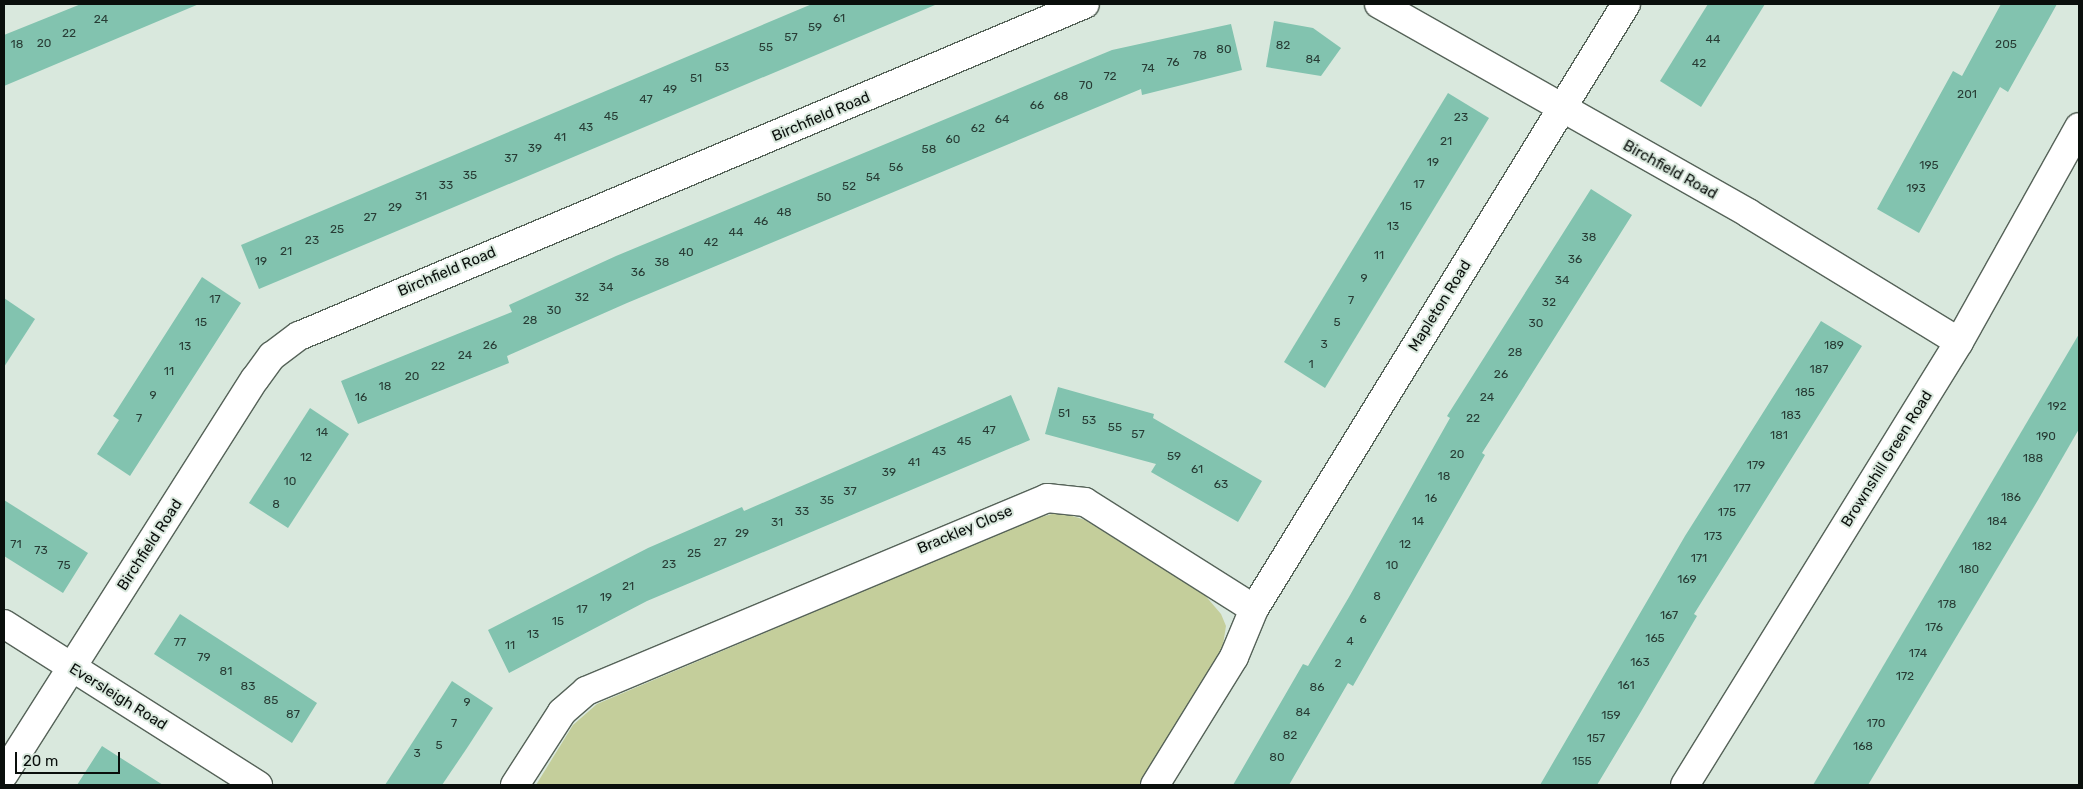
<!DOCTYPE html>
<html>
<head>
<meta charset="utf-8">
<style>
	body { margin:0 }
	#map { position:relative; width:2083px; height:789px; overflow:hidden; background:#d9e8dd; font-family:Rubik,sans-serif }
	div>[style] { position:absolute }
	.green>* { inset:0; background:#c4ce9b }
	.building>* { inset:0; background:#82c3af }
	.roads { filter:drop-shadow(1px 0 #566359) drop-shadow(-1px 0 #566359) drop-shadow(0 1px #566359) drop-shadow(0 -1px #566359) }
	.minor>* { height:28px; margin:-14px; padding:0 14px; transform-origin:14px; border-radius:14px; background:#fff }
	span { translate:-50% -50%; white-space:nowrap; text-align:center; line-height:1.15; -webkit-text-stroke:4px #d9e8dd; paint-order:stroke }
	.number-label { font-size:12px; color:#283c35 }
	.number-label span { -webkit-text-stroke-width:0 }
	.street-label { font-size:15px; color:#0a0f0c }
	.frame { position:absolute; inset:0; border:5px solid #0a0f0c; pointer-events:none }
	.scale { position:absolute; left:15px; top:752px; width:105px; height:22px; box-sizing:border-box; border:2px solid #0a0f0c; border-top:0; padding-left:6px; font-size:15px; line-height:18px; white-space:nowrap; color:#0a0f0c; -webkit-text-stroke:4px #d9e8dd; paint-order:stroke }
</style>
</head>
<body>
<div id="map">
	<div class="green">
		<i style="clip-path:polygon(1060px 512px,1085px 520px,1203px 593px,1221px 614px,1226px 626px,1222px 651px,1140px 785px,536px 785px,573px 725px,597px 704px,1033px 519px)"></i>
	</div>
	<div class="building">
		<i style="clip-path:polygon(81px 4px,199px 4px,4px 86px,4px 35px)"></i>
		<i style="clip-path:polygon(812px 4px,935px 5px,259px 289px,241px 245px)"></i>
		<i style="clip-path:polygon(1708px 4px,1765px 4px,1701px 107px,1660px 81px)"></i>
		<i style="clip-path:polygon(2001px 4px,2057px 4px,2008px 92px,2000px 87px,1919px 233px,1877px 209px,1953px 71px,1962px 76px)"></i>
		<i style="clip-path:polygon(1274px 21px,1313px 28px,1341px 48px,1321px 76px,1266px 67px)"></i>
		<i style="clip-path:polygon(1231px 24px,1242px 70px,1142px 95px,1141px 89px,627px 303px,507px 356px,509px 363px,358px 424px,341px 381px,512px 312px,509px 305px,616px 256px,1112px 50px)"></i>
		<i style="clip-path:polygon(1448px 93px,1489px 118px,1325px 388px,1284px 362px)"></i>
		<i style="clip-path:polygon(1591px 189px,1632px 215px,1482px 453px,1485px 455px,1353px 686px,1348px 683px,1289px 785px,1233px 785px,1303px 664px,1308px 666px,1349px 597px,1450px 418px,1447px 416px)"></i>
		<i style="clip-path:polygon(202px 277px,241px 303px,130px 476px,97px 454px,119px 420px,113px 416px)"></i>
		<i style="clip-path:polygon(4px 298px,35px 319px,4px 367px)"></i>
		<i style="clip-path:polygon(1821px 321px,1862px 346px,1694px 614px,1697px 616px,1639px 715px,1597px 785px,1540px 785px,1685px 536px)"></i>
		<i style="clip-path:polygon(2079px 334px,2079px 429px,2038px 500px,1868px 785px,1813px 785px)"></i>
		<i style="clip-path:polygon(1058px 387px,1154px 414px,1153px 418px,1262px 481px,1238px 522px,1151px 472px,1156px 464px,1045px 434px)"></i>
		<i style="clip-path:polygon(1011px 395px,1030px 440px,647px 601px,509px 673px,488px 630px,648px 548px,742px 507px,744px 511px)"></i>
		<i style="clip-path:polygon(310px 408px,349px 434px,288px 528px,249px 503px)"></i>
		<i style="clip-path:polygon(4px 500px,88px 553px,63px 593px,4px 556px)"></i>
		<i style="clip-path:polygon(180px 614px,317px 703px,292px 743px,154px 654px)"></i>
		<i style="clip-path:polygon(452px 681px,493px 708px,467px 748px,442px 785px,385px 785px)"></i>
		<i style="clip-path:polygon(102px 746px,127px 762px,163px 785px,77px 785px)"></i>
	</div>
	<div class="roads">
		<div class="minor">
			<i style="left:1379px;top:4px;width:424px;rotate:29.5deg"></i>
			<i style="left:1748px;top:213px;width:247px;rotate:31.4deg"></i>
			<i style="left:4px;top:624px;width:301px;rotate:32.4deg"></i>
			<i style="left:4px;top:774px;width:468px;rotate:-57.6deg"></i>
			<i style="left:255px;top:379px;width:29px;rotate:-54deg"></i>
			<i style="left:272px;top:356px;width:34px;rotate:-37deg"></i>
			<i style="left:299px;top:336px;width:853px;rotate:-22.9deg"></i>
			<i style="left:515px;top:785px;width:87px;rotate:-57.2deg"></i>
			<i style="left:562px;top:712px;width:32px;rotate:-41deg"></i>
			<i style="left:586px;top:691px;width:500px;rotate:-22.7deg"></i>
			<i style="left:1047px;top:498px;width:38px;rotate:6deg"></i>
			<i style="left:1085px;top:502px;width:200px;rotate:32.3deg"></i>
			<i style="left:1155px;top:785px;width:150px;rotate:-58.3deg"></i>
			<i style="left:1234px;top:657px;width:52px;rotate:-67.4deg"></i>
			<i style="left:1254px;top:609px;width:710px;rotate:-58.41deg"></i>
			<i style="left:1685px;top:785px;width:521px;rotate:-58.26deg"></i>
			<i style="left:1959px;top:342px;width:246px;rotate:-60.8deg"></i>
		</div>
	</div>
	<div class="number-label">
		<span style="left:839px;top:19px">61</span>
		<span style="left:101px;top:20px">24</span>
		<span style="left:815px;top:28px">59</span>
		<span style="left:69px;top:34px">22</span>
		<span style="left:791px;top:38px">57</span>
		<span style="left:1713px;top:40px">44</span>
		<span style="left:44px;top:44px">20</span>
		<span style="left:17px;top:45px">18</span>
		<span style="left:2006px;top:45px">205</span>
		<span style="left:1283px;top:46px">82</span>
		<span style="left:766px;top:48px">55</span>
		<span style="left:1224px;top:50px">80</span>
		<span style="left:1200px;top:56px">78</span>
		<span style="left:1313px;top:60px">84</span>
		<span style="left:1173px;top:63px">76</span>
		<span style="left:1699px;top:64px">42</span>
		<span style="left:722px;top:68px">53</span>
		<span style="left:1148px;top:69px">74</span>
		<span style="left:1110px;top:77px">72</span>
		<span style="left:696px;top:79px">51</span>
		<span style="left:1086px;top:86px">70</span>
		<span style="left:670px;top:90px">49</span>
		<span style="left:1967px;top:95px">201</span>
		<span style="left:1061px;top:97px">68</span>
		<span style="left:646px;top:100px">47</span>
		<span style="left:1037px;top:106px">66</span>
		<span style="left:611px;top:117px">45</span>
		<span style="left:1461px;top:118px">23</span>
		<span style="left:1002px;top:120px">64</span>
		<span style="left:586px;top:128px">43</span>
		<span style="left:978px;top:129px">62</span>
		<span style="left:560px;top:138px">41</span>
		<span style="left:953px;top:140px">60</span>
		<span style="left:1446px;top:142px">21</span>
		<span style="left:535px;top:149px">39</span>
		<span style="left:929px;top:150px">58</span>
		<span style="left:511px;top:159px">37</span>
		<span style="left:1433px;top:163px">19</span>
		<span style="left:1929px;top:166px">195</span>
		<span style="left:896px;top:168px">56</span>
		<span style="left:470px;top:176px">35</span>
		<span style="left:873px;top:178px">54</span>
		<span style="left:1419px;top:185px">17</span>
		<span style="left:446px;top:186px">33</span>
		<span style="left:849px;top:187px">52</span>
		<span style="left:1916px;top:189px">193</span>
		<span style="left:421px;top:197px">31</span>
		<span style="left:824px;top:198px">50</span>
		<span style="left:1406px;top:207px">15</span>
		<span style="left:395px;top:208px">29</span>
		<span style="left:784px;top:213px">48</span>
		<span style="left:370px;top:218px">27</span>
		<span style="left:761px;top:222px">46</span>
		<span style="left:1393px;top:227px">13</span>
		<span style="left:337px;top:230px">25</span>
		<span style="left:736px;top:233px">44</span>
		<span style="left:1589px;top:238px">38</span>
		<span style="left:312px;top:241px">23</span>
		<span style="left:711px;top:243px">42</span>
		<span style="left:286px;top:252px">21</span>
		<span style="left:686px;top:253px">40</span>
		<span style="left:1379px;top:256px">11</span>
		<span style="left:1575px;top:260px">36</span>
		<span style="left:261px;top:262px">19</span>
		<span style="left:662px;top:263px">38</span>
		<span style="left:638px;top:273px">36</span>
		<span style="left:1364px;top:279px">9</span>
		<span style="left:1562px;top:281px">34</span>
		<span style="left:606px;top:288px">34</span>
		<span style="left:582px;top:298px">32</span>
		<span style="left:215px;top:300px">17</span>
		<span style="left:1351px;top:301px">7</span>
		<span style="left:1549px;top:303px">32</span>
		<span style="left:554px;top:311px">30</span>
		<span style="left:530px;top:321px">28</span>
		<span style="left:201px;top:323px">15</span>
		<span style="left:1337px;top:323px">5</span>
		<span style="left:1536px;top:324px">30</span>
		<span style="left:1324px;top:345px">3</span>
		<span style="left:490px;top:346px">26</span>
		<span style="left:1834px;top:346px">189</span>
		<span style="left:185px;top:347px">13</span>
		<span style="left:1515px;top:353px">28</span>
		<span style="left:465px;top:356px">24</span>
		<span style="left:1311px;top:365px">1</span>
		<span style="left:438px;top:367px">22</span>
		<span style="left:1819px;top:370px">187</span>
		<span style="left:169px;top:372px">11</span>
		<span style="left:1501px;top:375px">26</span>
		<span style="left:412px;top:377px">20</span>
		<span style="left:385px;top:387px">18</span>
		<span style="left:1805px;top:393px">185</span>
		<span style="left:153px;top:396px">9</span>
		<span style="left:361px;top:398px">16</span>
		<span style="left:1487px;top:398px">24</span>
		<span style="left:2057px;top:407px">192</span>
		<span style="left:1064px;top:414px">51</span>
		<span style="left:1791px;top:416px">183</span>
		<span style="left:139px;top:419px">7</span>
		<span style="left:1473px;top:419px">22</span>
		<span style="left:1089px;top:421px">53</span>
		<span style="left:1115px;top:428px">55</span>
		<span style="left:989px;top:431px">47</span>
		<span style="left:322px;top:433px">14</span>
		<span style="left:1138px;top:435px">57</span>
		<span style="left:1779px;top:436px">181</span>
		<span style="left:2046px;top:437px">190</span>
		<span style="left:964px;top:442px">45</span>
		<span style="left:939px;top:452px">43</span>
		<span style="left:1457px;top:455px">20</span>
		<span style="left:1174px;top:457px">59</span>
		<span style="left:306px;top:458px">12</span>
		<span style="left:2033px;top:459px">188</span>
		<span style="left:914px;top:463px">41</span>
		<span style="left:1756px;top:466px">179</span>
		<span style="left:1197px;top:470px">61</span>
		<span style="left:889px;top:473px">39</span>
		<span style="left:1444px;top:477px">18</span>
		<span style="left:290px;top:482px">10</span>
		<span style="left:1221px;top:485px">63</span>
		<span style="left:1742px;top:489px">177</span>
		<span style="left:850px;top:492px">37</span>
		<span style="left:2011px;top:498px">186</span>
		<span style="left:1431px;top:499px">16</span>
		<span style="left:827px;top:501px">35</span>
		<span style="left:276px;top:505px">8</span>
		<span style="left:802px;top:512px">33</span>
		<span style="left:1727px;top:513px">175</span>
		<span style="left:1418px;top:522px">14</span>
		<span style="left:1997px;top:522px">184</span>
		<span style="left:777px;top:523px">31</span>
		<span style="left:742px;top:534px">29</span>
		<span style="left:1713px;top:537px">173</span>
		<span style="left:720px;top:543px">27</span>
		<span style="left:16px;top:545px">71</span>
		<span style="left:1405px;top:545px">12</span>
		<span style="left:1982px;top:547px">182</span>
		<span style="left:41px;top:551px">73</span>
		<span style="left:694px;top:554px">25</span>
		<span style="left:1699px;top:559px">171</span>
		<span style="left:669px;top:565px">23</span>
		<span style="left:64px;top:566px">75</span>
		<span style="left:1392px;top:566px">10</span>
		<span style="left:1969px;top:570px">180</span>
		<span style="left:1687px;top:580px">169</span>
		<span style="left:628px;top:587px">21</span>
		<span style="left:1377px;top:597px">8</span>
		<span style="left:606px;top:598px">19</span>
		<span style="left:1947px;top:605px">178</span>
		<span style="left:582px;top:610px">17</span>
		<span style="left:1669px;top:616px">167</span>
		<span style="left:1363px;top:620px">6</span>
		<span style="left:558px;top:622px">15</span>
		<span style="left:1934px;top:628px">176</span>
		<span style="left:533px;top:635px">13</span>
		<span style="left:1655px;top:639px">165</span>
		<span style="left:1350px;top:642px">4</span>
		<span style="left:180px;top:643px">77</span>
		<span style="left:510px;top:646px">11</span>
		<span style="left:1918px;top:654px">174</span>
		<span style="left:204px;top:658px">79</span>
		<span style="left:1640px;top:663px">163</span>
		<span style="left:1338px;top:664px">2</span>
		<span style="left:226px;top:672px">81</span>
		<span style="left:1905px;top:677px">172</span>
		<span style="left:1626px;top:686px">161</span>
		<span style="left:248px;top:687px">83</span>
		<span style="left:1317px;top:688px">86</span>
		<span style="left:271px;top:701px">85</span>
		<span style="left:467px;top:703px">9</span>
		<span style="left:1303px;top:713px">84</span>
		<span style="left:293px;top:715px">87</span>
		<span style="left:1611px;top:716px">159</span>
		<span style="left:454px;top:724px">7</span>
		<span style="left:1876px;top:724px">170</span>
		<span style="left:1290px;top:736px">82</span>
		<span style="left:1596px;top:739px">157</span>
		<span style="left:439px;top:746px">5</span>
		<span style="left:1863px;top:747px">168</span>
		<span style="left:417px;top:754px">3</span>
		<span style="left:1277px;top:758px">80</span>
		<span style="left:1582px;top:762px">155</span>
	</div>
	<div class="street-label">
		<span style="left:821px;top:117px;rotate:-23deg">Birchfield Road</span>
		<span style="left:1670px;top:170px;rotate:29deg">Birchfield Road</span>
		<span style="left:447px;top:272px;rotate:-23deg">Birchfield Road</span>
		<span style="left:1440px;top:306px;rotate:-58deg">Mapleton Road</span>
		<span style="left:1887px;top:459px;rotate:-58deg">Brownshill Green Road</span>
		<span style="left:965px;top:530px;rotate:-23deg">Brackley Close</span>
		<span style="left:150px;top:545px;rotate:-57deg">Birchfield Road</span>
		<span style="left:118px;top:697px;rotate:32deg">Eversleigh Road</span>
	</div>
	<div class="frame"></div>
	<div class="scale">20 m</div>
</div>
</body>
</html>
